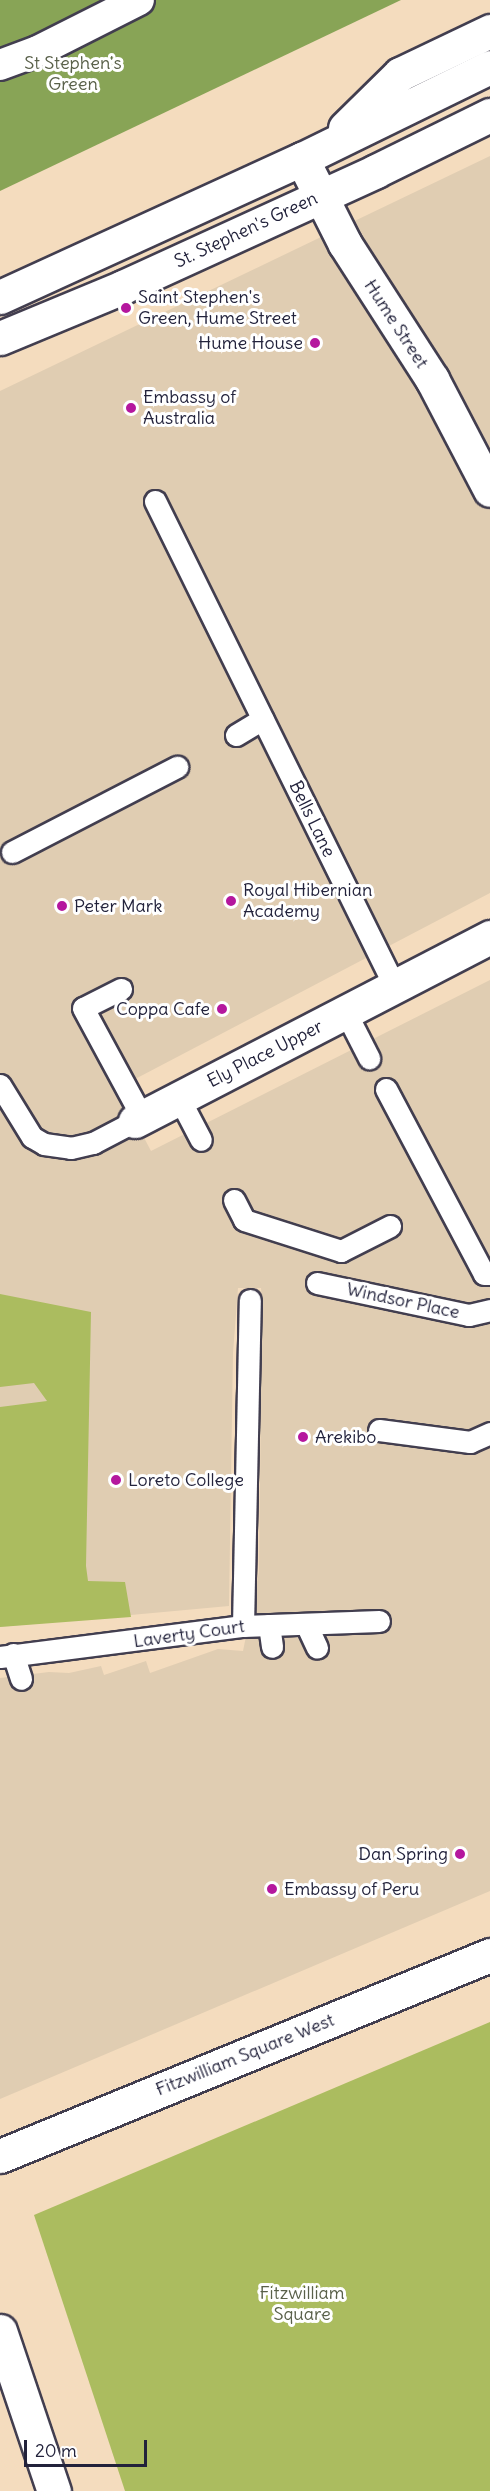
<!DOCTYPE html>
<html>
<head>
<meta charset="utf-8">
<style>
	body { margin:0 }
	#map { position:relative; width:490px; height:2491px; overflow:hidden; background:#f4dcbe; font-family:Delius,sans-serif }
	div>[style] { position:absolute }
	.built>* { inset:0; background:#e0cdb2 }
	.green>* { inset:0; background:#abbc5f }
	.forest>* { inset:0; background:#88a456 }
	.roads { filter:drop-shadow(2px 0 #423e4f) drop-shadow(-2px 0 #423e4f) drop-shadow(0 2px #423e4f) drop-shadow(0 -2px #423e4f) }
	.service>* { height:21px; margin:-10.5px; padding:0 10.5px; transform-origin:10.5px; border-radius:10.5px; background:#fff }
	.pedestrian>* { height:30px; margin:-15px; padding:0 15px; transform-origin:15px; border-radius:15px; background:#fff }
	.minor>* { height:33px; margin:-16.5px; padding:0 16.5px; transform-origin:16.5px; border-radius:16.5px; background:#fff }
	.tertiary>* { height:33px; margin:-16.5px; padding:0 16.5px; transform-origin:16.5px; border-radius:16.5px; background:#fff }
	.secondary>* { height:33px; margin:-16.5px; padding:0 16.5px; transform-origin:16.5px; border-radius:16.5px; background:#fff }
	.dots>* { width:16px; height:16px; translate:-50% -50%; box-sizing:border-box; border:3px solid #fff; border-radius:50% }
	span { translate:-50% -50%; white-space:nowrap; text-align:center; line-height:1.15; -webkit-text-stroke:6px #fff; paint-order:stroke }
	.park-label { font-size:18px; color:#596049 }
	.street-label { font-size:18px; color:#22223b }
	.poi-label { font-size:18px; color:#22223b }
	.left { translate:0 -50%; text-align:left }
	.right { translate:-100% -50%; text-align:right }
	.scale { position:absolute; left:24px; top:2440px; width:123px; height:27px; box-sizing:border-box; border:3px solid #22223b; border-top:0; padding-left:8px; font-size:18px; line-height:21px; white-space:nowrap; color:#22223b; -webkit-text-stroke:4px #fff; paint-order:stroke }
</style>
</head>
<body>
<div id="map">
	<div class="built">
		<i style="clip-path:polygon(490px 156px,490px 893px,118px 1088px,151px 1151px,490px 980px,490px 1891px,0 2099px,0 1678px,49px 1672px,69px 1673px,101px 1666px,104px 1675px,146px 1661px,150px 1673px,218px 1649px,243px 1651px,259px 1572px,262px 1302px,261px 1288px,238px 1288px,233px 1353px,229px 1606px,0 1627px,0 391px)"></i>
	</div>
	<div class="green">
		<i style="clip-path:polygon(0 1294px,91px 1312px,86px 1566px,88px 1581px,125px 1582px,131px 1617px,0 1627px,0 1407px,47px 1401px,34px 1383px,0 1387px)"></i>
		<i style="clip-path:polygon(490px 2022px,490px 2491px,125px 2491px,34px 2215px)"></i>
	</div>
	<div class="forest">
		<i style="clip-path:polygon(0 0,401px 0,0 191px)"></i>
	</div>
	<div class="roads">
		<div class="service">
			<i style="left:155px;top:501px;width:542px;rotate:63.72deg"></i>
			<i style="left:236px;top:735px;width:31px;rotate:-31deg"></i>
			<i style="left:12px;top:852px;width:186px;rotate:-27.3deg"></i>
			<i style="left:121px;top:989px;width:42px;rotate:153.4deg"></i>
			<i style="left:83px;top:1008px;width:124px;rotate:61.6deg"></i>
			<i style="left:346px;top:1013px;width:51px;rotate:62.9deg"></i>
			<i style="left:0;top:1085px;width:61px;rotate:58.4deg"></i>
			<i style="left:32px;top:1137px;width:14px;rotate:30deg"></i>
			<i style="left:44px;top:1144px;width:27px;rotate:8deg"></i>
			<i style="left:71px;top:1148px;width:23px;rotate:-13deg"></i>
			<i style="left:93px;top:1143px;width:47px;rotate:-27.6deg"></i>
			<i style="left:386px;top:1089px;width:209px;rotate:62.1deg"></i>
			<i style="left:484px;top:1274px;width:6px"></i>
			<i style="left:179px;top:1098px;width:47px;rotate:62.4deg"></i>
			<i style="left:234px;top:1200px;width:22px;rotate:63deg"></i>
			<i style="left:244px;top:1220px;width:102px;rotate:17.7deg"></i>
			<i style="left:341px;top:1251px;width:55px;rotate:-27deg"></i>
			<i style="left:317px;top:1283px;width:155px;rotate:11.9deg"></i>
			<i style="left:469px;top:1315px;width:22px;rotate:-13deg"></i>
			<i style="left:379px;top:1430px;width:92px;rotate:7.5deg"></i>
			<i style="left:470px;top:1442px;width:22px;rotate:-24deg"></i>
			<i style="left:306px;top:1624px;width:26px;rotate:65deg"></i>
			<i style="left:269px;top:1625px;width:22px;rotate:82deg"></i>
			<i style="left:243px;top:1626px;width:326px;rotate:-88.8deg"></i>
			<i style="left:13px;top:1654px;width:26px;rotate:72deg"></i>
			<i style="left:0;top:1657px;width:245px;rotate:-7.3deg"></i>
			<i style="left:243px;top:1626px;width:136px;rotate:-2.1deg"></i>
		</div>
		<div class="pedestrian">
			<i style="left:0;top:65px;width:40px;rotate:-20.2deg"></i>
			<i style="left:38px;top:51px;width:113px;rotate:-26.8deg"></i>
		</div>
		<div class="minor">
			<i style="left:0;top:338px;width:133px;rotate:-22.5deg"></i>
			<i style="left:123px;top:287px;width:278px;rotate:-24.6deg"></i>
			<i style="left:376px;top:171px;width:127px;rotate:-26.2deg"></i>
			<i style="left:135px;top:1121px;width:400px;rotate:-27.4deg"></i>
		</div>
		<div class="tertiary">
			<i style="left:302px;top:159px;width:95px;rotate:63.2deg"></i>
			<i style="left:345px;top:244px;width:161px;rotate:57.2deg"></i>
			<i style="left:432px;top:379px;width:125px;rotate:62.4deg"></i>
			<i style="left:0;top:2331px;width:169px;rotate:71.4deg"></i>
		</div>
		<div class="secondary">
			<i style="left:345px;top:128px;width:77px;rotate:-44.5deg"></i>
			<i style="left:400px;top:74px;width:100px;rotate:-25.5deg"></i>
			<i style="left:0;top:297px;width:332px;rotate:-24.6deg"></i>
			<i style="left:302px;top:159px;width:209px;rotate:-26.1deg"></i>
			<i style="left:0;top:2156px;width:530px;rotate:-22.3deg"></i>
		</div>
	</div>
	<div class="dots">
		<i style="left:126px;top:308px;background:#b5179e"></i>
		<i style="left:315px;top:343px;background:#b5179e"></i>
		<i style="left:131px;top:408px;background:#b5179e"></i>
		<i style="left:231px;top:901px;background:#b5179e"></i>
		<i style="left:62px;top:906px;background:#b5179e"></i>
		<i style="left:222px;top:1009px;background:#b5179e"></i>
		<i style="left:303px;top:1437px;background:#b5179e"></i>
		<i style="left:116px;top:1480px;background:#b5179e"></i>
		<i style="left:460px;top:1854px;background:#b5179e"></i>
		<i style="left:272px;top:1889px;background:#b5179e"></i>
	</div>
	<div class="park-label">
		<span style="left:73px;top:74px">St Stephen's<br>Green</span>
		<span style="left:302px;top:2304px">Fitzwilliam<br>Square</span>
	</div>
	<div class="street-label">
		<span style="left:246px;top:230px;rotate:-25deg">St. Stephen's Green</span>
		<span style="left:396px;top:324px;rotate:57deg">Hume Street</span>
		<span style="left:312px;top:819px;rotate:64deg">Bells Lane</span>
		<span style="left:265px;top:1054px;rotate:-27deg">Ely Place Upper</span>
		<span style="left:403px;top:1301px;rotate:12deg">Windsor Place</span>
		<span style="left:189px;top:1634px;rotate:-8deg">Laverty Court</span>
		<span style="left:245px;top:2055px;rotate:-22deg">Fitzwilliam Square West</span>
	</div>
	<div class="poi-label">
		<span class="left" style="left:138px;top:308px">Saint Stephen's<br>Green, Hume Street</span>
		<span class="right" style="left:303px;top:343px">Hume House</span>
		<span class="left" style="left:143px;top:408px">Embassy of<br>Australia</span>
		<span class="left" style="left:243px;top:901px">Royal Hibernian<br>Academy</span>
		<span class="left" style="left:74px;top:906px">Peter Mark</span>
		<span class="right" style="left:210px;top:1009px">Coppa Cafe</span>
		<span class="left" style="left:315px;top:1437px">Arekibo</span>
		<span class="left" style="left:128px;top:1480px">Loreto College</span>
		<span class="right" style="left:448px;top:1854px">Dan Spring</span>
		<span class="left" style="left:284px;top:1889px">Embassy of Peru</span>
	</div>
	<div class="scale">20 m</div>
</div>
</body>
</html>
